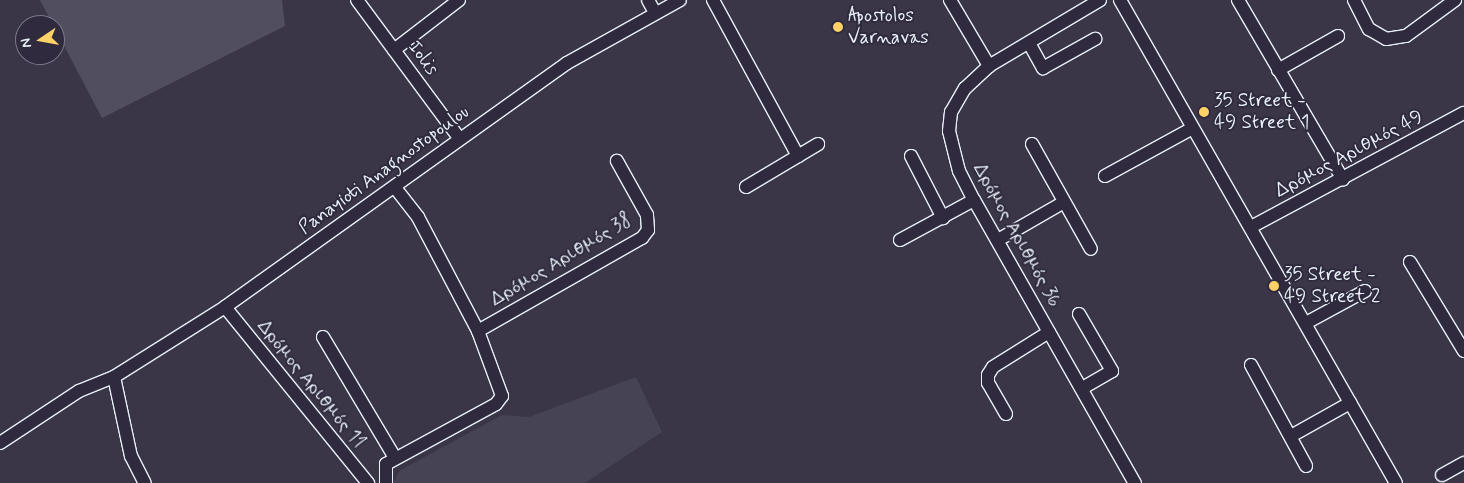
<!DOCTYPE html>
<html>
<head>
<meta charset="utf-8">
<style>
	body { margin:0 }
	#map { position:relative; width:1464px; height:483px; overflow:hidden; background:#3a3648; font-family:Mynerve,sans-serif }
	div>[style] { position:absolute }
	.built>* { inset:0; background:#464354 }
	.green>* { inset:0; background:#504e5f }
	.roads { filter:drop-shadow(1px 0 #e8f1f8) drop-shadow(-1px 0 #e8f1f8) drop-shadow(0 1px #e8f1f8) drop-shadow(0 -1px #e8f1f8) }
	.minor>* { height:12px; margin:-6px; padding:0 6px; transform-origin:6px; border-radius:6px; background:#2f2a3d }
	.dots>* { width:14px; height:14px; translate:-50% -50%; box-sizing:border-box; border:2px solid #2f2a3d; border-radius:50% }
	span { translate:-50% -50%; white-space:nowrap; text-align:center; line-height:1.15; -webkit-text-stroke:4px #2f2a3d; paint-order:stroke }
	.poi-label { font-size:19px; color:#e8f1f8 }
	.left { translate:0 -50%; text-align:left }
	.street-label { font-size:19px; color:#e8f1f8 }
	.north { position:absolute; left:15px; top:15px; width:50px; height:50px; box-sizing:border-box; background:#2f2a3d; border:1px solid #797a88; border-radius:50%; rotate:258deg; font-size:14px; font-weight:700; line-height:20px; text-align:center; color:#e8f1f8 }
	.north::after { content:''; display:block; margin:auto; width:18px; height:22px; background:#ffd166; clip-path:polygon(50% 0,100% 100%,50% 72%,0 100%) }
</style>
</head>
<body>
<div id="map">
	<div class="built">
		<i style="clip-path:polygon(636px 377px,662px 432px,585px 483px,393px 483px,399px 471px,502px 415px,529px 417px)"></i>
	</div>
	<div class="green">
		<i style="clip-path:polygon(40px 0,282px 0,285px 26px,102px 118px)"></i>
	</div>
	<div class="roads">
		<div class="minor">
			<i style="left:357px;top:0;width:172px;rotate:53.5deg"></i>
			<i style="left:648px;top:0;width:13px;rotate:61deg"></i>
			<i style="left:713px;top:0;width:178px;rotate:61.4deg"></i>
			<i style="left:950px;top:0;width:77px;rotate:59.4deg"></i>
			<i style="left:1100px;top:0;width:129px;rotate:149.3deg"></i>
			<i style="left:989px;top:66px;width:33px;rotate:137deg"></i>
			<i style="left:965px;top:88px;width:28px;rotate:120deg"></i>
			<i style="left:951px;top:112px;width:19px;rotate:96deg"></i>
			<i style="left:949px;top:131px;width:41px;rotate:76deg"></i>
			<i style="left:959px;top:171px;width:33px;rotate:63deg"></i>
			<i style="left:974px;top:200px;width:326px;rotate:60.4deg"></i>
			<i style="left:1120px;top:0;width:556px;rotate:60.26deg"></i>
			<i style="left:1238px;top:0;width:208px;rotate:59.7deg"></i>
			<i style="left:1354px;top:0;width:33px;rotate:63deg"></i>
			<i style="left:1369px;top:29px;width:20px;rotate:30deg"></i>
			<i style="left:1386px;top:39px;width:20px;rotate:-9deg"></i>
			<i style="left:1406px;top:36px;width:61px;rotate:-36.3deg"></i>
			<i style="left:1029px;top:43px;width:29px;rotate:61deg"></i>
			<i style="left:1043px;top:68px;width:60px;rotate:-29.1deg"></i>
			<i style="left:394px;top:50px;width:82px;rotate:-37.6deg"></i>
			<i style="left:1278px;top:70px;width:69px;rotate:-29.5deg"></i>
			<i style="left:1032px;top:144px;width:120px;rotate:60.7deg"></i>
			<i style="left:911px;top:156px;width:70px;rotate:62.7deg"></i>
			<i style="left:1105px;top:176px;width:98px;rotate:-28.7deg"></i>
			<i style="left:746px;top:187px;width:84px;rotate:-30.8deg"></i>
			<i style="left:1251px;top:227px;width:242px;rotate:-28.2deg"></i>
			<i style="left:900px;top:240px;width:84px;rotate:-28.4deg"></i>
			<i style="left:998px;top:240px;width:76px;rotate:-29.9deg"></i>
			<i style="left:1410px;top:262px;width:104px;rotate:58.8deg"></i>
			<i style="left:225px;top:307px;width:227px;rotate:50.9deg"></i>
			<i style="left:1079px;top:314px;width:66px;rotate:59.9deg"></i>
			<i style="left:1112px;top:371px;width:34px;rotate:150deg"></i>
			<i style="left:1306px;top:323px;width:67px;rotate:-28.5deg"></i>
			<i style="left:478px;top:331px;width:189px;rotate:-29.6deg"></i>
			<i style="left:642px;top:238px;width:10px;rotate:-53deg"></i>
			<i style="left:648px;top:230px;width:15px;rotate:-94deg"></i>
			<i style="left:647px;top:215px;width:62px;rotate:-119.1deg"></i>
			<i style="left:323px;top:337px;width:141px;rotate:59.2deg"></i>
			<i style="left:1251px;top:365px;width:115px;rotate:61.4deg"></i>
			<i style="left:114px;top:377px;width:81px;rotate:77.9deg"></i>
			<i style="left:131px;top:456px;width:30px;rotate:63deg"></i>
			<i style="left:1006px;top:414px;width:36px;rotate:-120deg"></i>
			<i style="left:988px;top:383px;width:8px;rotate:-90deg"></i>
			<i style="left:988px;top:375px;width:9px;rotate:-58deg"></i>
			<i style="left:993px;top:367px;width:66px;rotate:-32deg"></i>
			<i style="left:1291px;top:436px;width:68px;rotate:-29.2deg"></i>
			<i style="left:0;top:443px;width:95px;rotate:-33.4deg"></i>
			<i style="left:79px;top:391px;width:38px;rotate:-22deg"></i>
			<i style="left:114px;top:377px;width:131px;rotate:-32.2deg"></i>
			<i style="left:225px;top:307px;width:420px;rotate:-35.5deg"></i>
			<i style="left:567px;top:63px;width:129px;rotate:-29.1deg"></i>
			<i style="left:1442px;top:475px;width:25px;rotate:-29deg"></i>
			<i style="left:386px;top:483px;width:19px;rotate:-90deg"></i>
			<i style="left:386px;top:464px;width:125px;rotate:-28.6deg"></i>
			<i style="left:496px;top:404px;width:10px;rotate:-53deg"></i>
			<i style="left:502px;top:396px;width:69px;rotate:-110.3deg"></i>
			<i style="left:478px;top:331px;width:129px;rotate:-117.8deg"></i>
			<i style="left:418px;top:217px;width:37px;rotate:-128deg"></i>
		</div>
	</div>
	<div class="dots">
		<i style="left:838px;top:27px;background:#ffd166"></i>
		<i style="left:1204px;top:112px;background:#ffd166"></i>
		<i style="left:1274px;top:286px;background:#ffd166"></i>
	</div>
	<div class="poi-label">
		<span class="left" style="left:848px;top:27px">Apostolos<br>Varnavas</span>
		<span class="left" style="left:1214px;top:112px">35 Street -<br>49 Street 1</span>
		<span class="left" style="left:1284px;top:286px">35 Street -<br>49 Street 2</span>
	</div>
	<div class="street-label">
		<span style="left:423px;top:58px;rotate:53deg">Iolis</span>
		<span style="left:1349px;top:154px;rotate:-28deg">Δρόμος Αριθμός 49</span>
		<span style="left:384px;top:170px;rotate:-36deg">Panayioti Anagnostopoulou</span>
		<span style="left:1017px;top:235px;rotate:61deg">Δρόμος Αριθμός 36</span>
		<span style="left:561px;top:260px;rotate:-31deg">Δρόμος Αριθμός 38</span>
		<span style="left:311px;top:384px;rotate:51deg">Δρόμος Αριθμός 11</span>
	</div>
	<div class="north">N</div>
</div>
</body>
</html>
